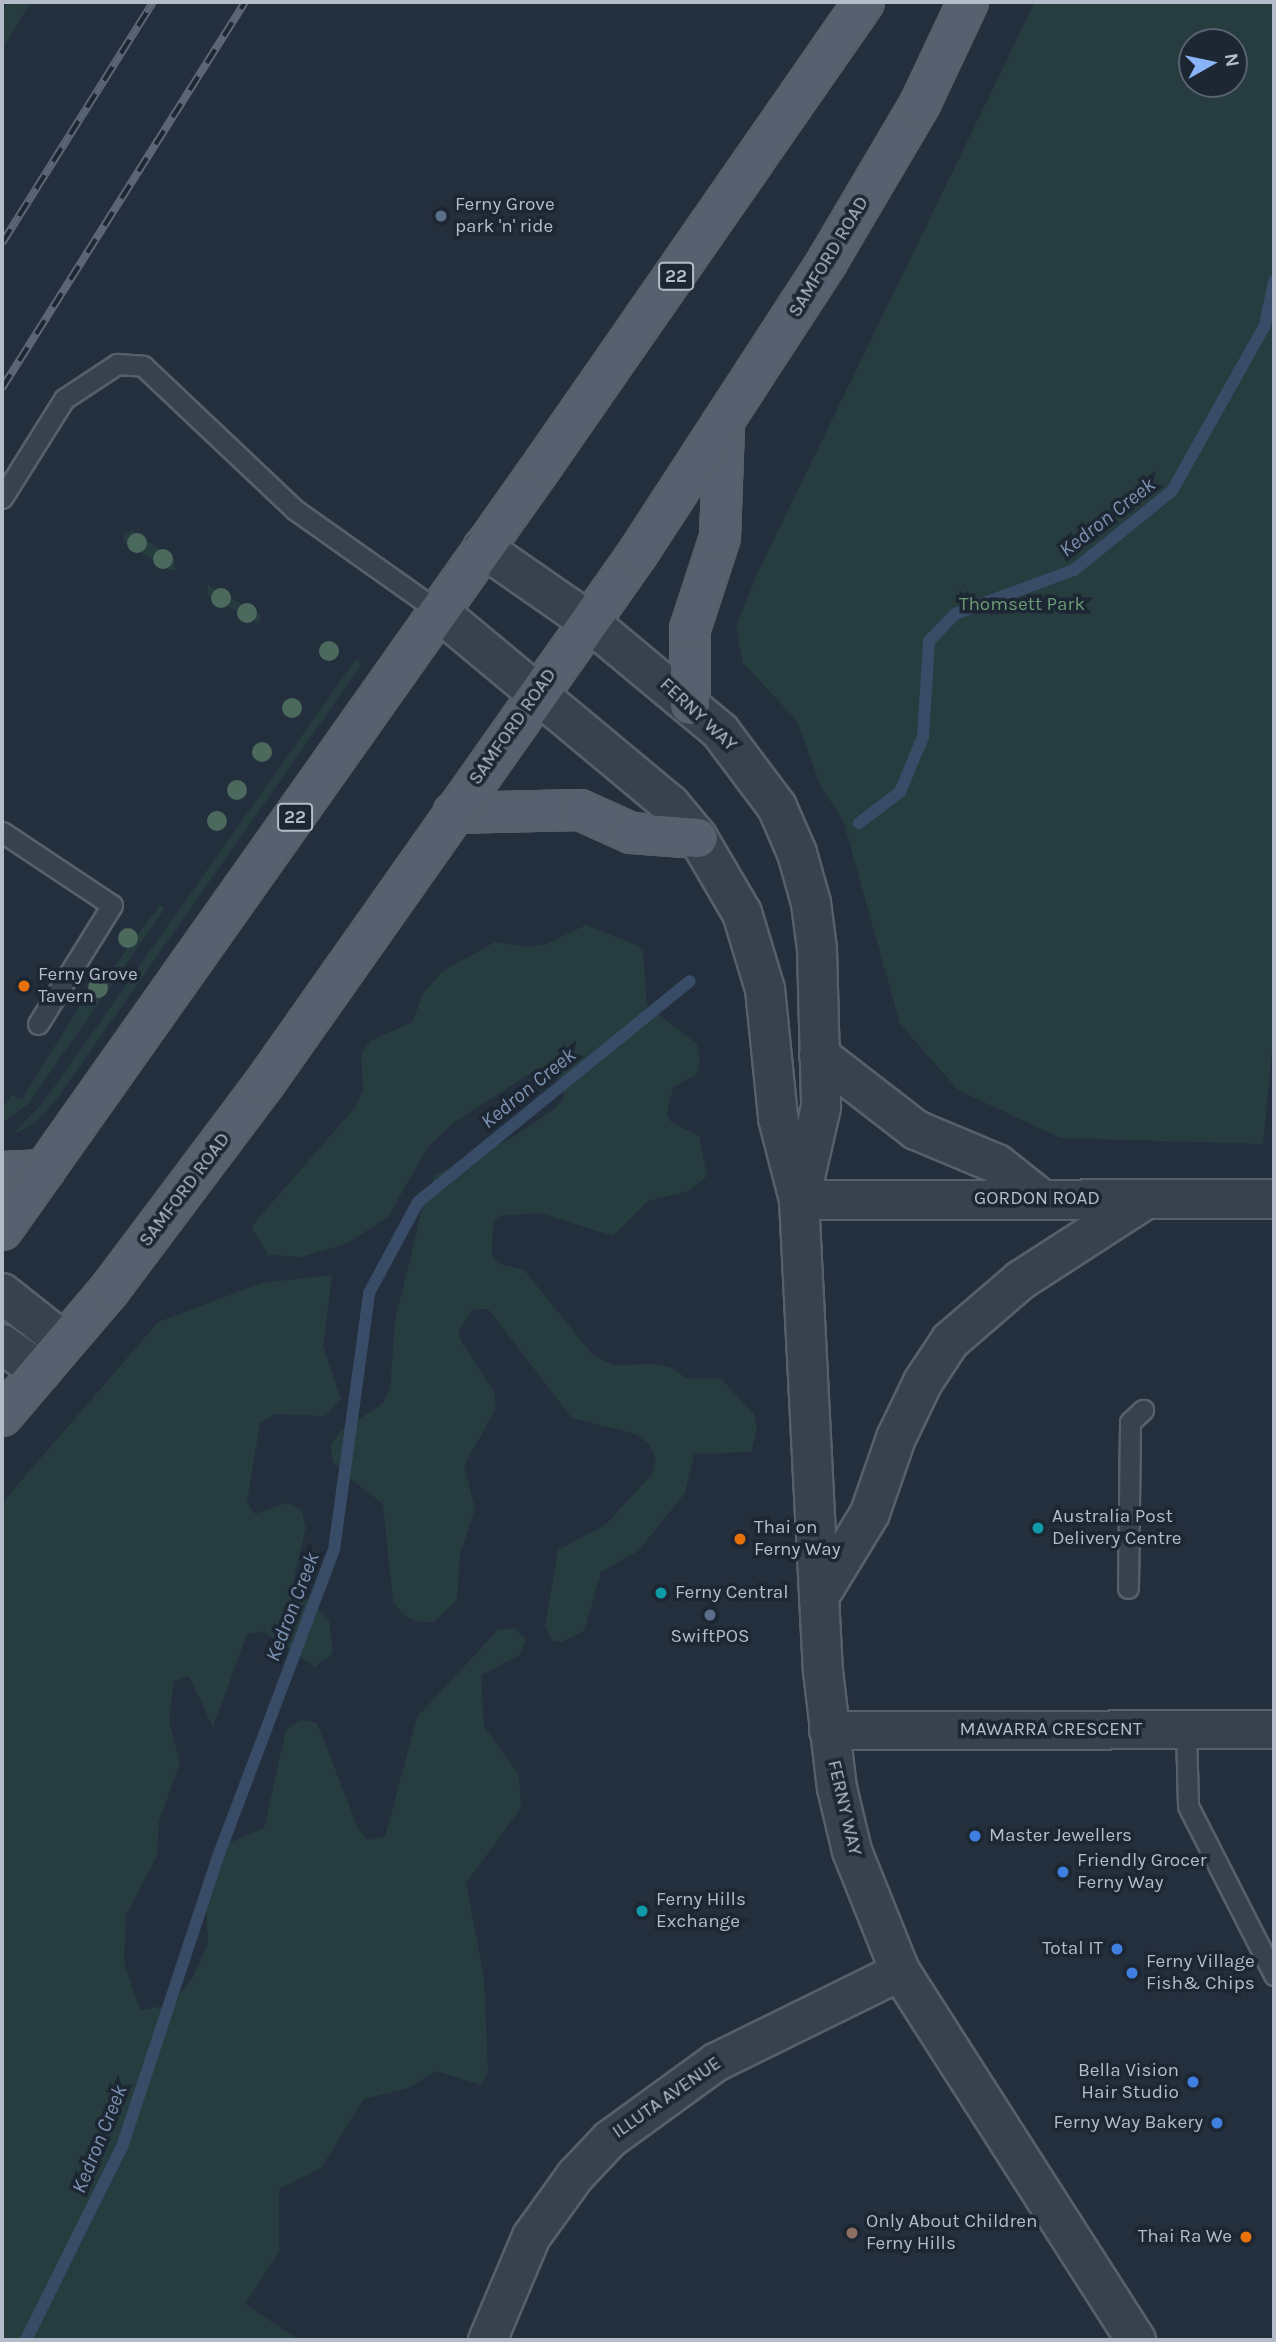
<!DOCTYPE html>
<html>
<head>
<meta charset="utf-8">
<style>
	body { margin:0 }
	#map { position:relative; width:1276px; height:2342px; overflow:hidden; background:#242f3e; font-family:Karla,sans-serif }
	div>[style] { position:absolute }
	.green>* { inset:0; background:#263c3f }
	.stream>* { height:12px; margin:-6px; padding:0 6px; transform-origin:6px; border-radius:6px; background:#394c67 }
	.roads { filter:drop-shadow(2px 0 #565f6c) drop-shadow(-2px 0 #565f6c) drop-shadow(0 2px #565f6c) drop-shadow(0 -2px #565f6c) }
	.service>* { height:19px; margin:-9.5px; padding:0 9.5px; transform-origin:9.5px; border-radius:9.5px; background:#38414e }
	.minor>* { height:37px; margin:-18.5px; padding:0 18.5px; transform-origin:18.5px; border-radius:18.5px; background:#38414e }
	.tertiary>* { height:38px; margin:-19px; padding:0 19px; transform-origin:19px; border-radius:19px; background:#38414e }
	.primary>* { height:38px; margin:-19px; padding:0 19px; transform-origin:19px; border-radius:19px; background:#56606e }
	.rail>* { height:8px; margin-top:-4px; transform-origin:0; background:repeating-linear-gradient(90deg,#1d2633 0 16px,#5a6575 0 32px); box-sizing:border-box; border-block:2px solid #5a6575 }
	.trees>* { width:20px; height:20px; margin:-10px; border-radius:50%; background:#4b6a5d }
	.dots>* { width:19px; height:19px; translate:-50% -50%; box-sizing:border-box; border:4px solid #1d2633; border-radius:50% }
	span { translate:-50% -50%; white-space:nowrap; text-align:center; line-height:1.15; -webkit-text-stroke:7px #1d2633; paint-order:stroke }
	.shield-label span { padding:2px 5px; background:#1d2633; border:2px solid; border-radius:5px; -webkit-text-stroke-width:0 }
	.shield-label { font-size:18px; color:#b4bcc9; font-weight:700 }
	.poi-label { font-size:19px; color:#b4bcc9 }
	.left { translate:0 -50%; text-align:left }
	.right { translate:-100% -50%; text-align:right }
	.street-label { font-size:19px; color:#b4bcc9 }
	.park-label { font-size:19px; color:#6b9a76 }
	.water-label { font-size:21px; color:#7c92b1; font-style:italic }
	.frame { position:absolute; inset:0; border:4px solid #b4bcc9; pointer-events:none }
	.north { position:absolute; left:1178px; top:28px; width:70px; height:70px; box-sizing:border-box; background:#1d2633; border:2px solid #59626f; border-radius:50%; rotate:81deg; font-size:19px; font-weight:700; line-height:28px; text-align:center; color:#b4bcc9 }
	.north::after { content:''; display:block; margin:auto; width:24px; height:32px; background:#8ab4f8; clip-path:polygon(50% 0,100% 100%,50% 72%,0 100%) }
</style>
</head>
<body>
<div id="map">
	<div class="green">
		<i style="clip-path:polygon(8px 2px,31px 2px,2px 49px,2px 11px)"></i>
		<i style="clip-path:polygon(evenodd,1035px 2px,1274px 2px,1274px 1031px,1263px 1144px,1060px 1138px,958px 1090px,900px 1024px,843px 820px,820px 785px,797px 721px,743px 663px,736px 627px,758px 572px,1035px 2px,1192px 42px,1234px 42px,1234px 84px,1192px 84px,1192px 42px)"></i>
		<i style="clip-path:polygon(133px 531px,174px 559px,175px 570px,168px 570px,124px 541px,124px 533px)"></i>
		<i style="clip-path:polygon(208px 585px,261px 615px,259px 624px,207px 595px)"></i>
		<i style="clip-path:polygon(356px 659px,362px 664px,56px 1100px,35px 1123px,12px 1135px,45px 1100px)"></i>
		<i style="clip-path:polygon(160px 905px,165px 908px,28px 1104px,2px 1123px,2px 1110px,11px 1095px,22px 1099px,104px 967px,111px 971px)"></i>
		<i style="clip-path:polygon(586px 925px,638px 946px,643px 952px,647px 1005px,697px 1044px,700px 1060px,696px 1075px,673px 1087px,667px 1114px,670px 1121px,699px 1136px,707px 1176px,689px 1191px,648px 1201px,613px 1236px,540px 1213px,500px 1216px,493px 1221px,492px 1256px,498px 1263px,524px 1270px,592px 1354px,613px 1365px,656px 1364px,672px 1368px,686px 1378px,721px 1379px,754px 1414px,757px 1430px,751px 1452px,694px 1454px,685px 1493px,638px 1551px,601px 1572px,584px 1631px,562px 1642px,553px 1641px,545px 1626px,558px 1550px,605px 1525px,652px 1474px,656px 1458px,648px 1443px,635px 1434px,572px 1418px,488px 1309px,473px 1309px,459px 1330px,460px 1339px,494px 1392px,496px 1408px,464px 1466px,475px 1509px,460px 1555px,457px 1600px,434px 1622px,418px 1622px,404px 1615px,393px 1602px,383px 1504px,342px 1472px,332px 1460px,331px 1444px,341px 1431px,382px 1404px,390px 1389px,395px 1321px,423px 1205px,435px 1175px,510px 1139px,553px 1110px,564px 1098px,562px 1082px,550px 1071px,532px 1072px,452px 1124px,427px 1148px,388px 1217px,346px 1244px,301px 1257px,268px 1255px,251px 1227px,356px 1106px,363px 1089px,361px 1055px,370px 1041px,412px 1022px,424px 992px,443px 971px,495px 942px,529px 947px,547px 944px)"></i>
		<i style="clip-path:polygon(332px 1275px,323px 1346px,341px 1399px,325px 1416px,275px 1414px,260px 1423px,247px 1502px,255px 1514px,287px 1503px,301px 1510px,306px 1527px,293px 1584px,329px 1620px,333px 1653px,315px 1667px,263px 1631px,247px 1634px,213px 1727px,189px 1676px,174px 1681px,169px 1721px,180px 1763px,159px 1821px,157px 1856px,126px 1915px,124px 1963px,140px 2010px,171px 2005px,193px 1977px,208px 1944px,204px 1877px,220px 1847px,264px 1828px,286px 1730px,300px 1720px,317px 1723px,358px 1828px,368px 1840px,385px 1837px,417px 1717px,498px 1630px,514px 1628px,526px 1639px,520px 1655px,481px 1675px,484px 1726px,519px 1775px,521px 1808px,466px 1883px,484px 1978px,488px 2071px,481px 2085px,436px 2071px,409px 2088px,364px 2099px,321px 2168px,279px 2189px,279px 2252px,245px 2304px,299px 2340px,2px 2340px,2px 1503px,158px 1322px,261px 1283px)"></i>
	</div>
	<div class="stream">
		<i style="left:859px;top:823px;width:51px;rotate:-37.1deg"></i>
		<i style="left:900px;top:792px;width:60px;rotate:-67.3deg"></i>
		<i style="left:923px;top:737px;width:96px;rotate:-86.4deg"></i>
		<i style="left:929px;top:641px;width:37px;rotate:-46deg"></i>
		<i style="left:955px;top:614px;width:127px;rotate:-20.3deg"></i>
		<i style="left:1074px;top:570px;width:126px;rotate:-38.9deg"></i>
		<i style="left:1172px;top:491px;width:190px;rotate:-60.7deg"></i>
		<i style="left:1265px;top:325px;width:45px;rotate:-78.4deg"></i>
		<i style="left:26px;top:2340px;width:216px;rotate:-63.6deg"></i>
		<i style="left:122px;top:2147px;width:309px;rotate:-71.7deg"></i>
		<i style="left:219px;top:1854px;width:325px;rotate:-69.3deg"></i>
		<i style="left:334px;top:1550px;width:259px;rotate:-82.2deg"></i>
		<i style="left:369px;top:1293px;width:103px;rotate:-61.7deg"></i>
		<i style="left:418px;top:1202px;width:350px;rotate:-39.1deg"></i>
	</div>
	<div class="roads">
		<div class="service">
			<i style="left:2px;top:498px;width:117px;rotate:-57.9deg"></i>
			<i style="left:64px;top:399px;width:64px;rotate:-33.4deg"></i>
			<i style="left:117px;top:364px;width:26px;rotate:4deg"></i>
			<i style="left:143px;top:366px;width:208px;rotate:43.4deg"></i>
			<i style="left:294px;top:509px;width:176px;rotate:35.3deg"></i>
			<i style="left:2px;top:832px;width:132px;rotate:33.6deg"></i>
			<i style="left:112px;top:905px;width:140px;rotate:121.9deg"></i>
			<i style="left:1128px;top:1588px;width:166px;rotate:-89.3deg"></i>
			<i style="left:1130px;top:1422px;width:18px;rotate:-43deg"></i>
			<i style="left:1186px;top:1729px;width:77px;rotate:88.5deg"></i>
			<i style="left:1188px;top:1806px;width:190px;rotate:63deg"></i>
		</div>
		<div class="minor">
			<i style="left:828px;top:1730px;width:446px;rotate:-0.1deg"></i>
			<i style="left:487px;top:2340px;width:113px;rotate:-67.1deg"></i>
			<i style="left:531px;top:2236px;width:75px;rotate:-54.2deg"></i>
			<i style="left:575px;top:2175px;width:50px;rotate:-46.6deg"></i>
			<i style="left:609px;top:2139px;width:131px;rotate:-36deg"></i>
			<i style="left:715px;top:2062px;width:206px;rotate:-26.2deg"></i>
		</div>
		<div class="tertiary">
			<i style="left:483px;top:548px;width:128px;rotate:34.8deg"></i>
			<i style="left:588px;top:621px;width:172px;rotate:39.8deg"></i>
			<i style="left:720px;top:731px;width:95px;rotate:53.1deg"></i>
			<i style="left:777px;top:807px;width:50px;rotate:66.5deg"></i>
			<i style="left:797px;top:853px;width:52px;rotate:74.4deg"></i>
			<i style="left:811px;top:903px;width:46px;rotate:82.6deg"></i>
			<i style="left:817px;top:949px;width:158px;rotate:88.5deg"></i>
			<i style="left:821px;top:1107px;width:89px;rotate:102.9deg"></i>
			<i style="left:438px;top:611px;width:302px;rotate:39.8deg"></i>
			<i style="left:670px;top:804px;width:44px;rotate:50.5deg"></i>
			<i style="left:698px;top:838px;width:87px;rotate:59.6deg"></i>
			<i style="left:742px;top:913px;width:79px;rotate:73.2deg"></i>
			<i style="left:765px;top:989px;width:130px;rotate:84.2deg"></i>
			<i style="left:778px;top:1118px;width:85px;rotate:75.6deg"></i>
			<i style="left:799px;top:1200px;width:472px;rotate:87.1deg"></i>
			<i style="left:823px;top:1671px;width:118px;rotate:83.2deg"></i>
			<i style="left:837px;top:1788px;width:65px;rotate:76.6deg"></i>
			<i style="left:852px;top:1851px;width:129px;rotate:68.2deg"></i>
			<i style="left:900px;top:1971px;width:438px;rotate:57.4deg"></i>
			<i style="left:819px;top:1055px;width:123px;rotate:37.7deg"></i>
			<i style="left:916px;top:1130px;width:88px;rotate:22.8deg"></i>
			<i style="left:997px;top:1164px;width:55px;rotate:38.3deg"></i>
			<i style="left:799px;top:1200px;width:475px;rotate:-0.1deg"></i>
			<i style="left:2px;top:1293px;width:79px;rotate:38.3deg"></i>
			<i style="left:2px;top:1344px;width:47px;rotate:35.4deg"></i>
			<i style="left:819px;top:1597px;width:98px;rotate:-58.7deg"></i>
			<i style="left:870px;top:1513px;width:79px;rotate:-70.9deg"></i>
			<i style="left:896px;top:1438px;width:62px;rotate:-64.3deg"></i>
			<i style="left:923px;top:1382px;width:49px;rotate:-56.6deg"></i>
			<i style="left:950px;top:1341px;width:94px;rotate:-40.7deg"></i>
			<i style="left:1021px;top:1280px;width:145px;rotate:-32.9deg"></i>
		</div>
		<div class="primary">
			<i style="left:690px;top:705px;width:76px;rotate:-90deg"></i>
			<i style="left:690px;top:629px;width:97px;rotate:-71.9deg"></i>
			<i style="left:720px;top:537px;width:110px;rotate:-87.9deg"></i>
			<i style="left:453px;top:813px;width:127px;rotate:-1.4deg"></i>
			<i style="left:580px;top:810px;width:56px;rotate:24.3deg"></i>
			<i style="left:631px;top:833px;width:67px;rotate:4.3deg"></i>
			<i style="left:2px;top:1172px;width:43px;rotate:-2.7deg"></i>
			<i style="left:2px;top:1230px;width:939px;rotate:-54.75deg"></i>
			<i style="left:544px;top:463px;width:561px;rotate:-55.23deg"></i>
			<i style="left:2px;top:1416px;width:167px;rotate:-49.6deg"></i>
			<i style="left:110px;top:1289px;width:256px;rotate:-53.1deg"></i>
			<i style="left:264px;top:1084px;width:649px;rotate:-54.84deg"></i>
			<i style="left:638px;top:553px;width:349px;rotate:-57deg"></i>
			<i style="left:828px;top:260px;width:181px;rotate:-59.5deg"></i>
			<i style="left:920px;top:104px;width:113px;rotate:-64.8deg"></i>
		</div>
	</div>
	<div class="rail">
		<i style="left:2px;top:243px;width:284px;rotate:-57.9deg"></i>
		<i style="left:2px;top:388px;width:456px;rotate:-57.8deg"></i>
	</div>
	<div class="trees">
		<i style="left:137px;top:543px"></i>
		<i style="left:163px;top:559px"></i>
		<i style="left:221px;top:598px"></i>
		<i style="left:247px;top:613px"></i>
		<i style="left:329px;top:651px"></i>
		<i style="left:292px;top:708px"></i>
		<i style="left:262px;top:752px"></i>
		<i style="left:237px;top:790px"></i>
		<i style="left:217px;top:821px"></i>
		<i style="left:128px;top:938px"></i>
		<i style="left:98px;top:988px"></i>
	</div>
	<div class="dots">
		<i style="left:441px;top:216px;background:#5c6f8a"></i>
		<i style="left:24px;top:986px;background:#e8710a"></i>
		<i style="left:1038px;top:1528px;background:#0f9aa8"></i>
		<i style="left:740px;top:1539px;background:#e8710a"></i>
		<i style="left:661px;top:1593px;background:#0f9aa8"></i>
		<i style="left:710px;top:1615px;background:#5c6f8a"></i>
		<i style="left:975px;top:1836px;background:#3f7fe0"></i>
		<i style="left:1063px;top:1872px;background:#3f7fe0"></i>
		<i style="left:642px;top:1911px;background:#0f9aa8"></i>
		<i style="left:1117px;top:1949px;background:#3f7fe0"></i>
		<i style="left:1132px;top:1973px;background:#3f7fe0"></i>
		<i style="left:1193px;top:2082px;background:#3f7fe0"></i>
		<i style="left:1217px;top:2123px;background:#3f7fe0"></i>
		<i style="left:852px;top:2233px;background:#8d6e63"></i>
		<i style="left:1246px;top:2237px;background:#e8710a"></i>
	</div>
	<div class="shield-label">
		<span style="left:676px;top:276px">22</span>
		<span style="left:295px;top:817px">22</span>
	</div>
	<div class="poi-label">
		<span class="left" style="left:455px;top:216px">Ferny Grove<br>park 'n' ride</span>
		<span class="left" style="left:38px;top:986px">Ferny Grove<br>Tavern</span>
		<span class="left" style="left:1052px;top:1528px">Australia Post<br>Delivery Centre</span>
		<span class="left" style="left:754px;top:1539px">Thai on<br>Ferny Way</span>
		<span class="left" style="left:675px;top:1593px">Ferny Central</span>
		<span style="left:710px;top:1637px">SwiftPOS</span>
		<span class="left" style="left:989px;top:1836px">Master Jewellers</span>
		<span class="left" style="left:1077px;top:1872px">Friendly Grocer<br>Ferny Way</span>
		<span class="left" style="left:656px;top:1911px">Ferny Hills<br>Exchange</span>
		<span class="right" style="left:1103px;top:1949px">Total IT</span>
		<span class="left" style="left:1146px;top:1973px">Ferny Village<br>Fish&amp; Chips</span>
		<span class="right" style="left:1179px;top:2082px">Bella Vision<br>Hair Studio</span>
		<span class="right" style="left:1203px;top:2123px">Ferny Way Bakery</span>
		<span class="left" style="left:866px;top:2233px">Only About Children<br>Ferny Hills</span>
		<span class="right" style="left:1232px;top:2237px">Thai Ra We</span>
	</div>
	<div class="street-label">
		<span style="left:829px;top:257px;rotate:-59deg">SAMFORD ROAD</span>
		<span style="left:698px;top:715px;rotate:43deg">FERNY WAY</span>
		<span style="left:513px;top:727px;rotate:-55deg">SAMFORD ROAD</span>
		<span style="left:185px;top:1190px;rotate:-53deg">SAMFORD ROAD</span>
		<span style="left:1037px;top:1199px">GORDON ROAD</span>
		<span style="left:1051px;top:1730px">MAWARRA CRESCENT</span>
		<span style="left:844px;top:1808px;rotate:77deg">FERNY WAY</span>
		<span style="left:667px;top:2098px;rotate:-35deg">ILLUTA AVENUE</span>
	</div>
	<div class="park-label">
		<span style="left:1022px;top:605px">Thomsett Park</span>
	</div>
	<div class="water-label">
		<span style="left:1107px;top:517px;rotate:-38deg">Kedron Creek</span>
		<span style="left:528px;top:1088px;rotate:-39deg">Kedron Creek</span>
		<span style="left:292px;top:1607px;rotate:-69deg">Kedron Creek</span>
		<span style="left:99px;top:2139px;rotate:-68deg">Kedron Creek</span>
	</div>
	<div class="frame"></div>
	<div class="north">N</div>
</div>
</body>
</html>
